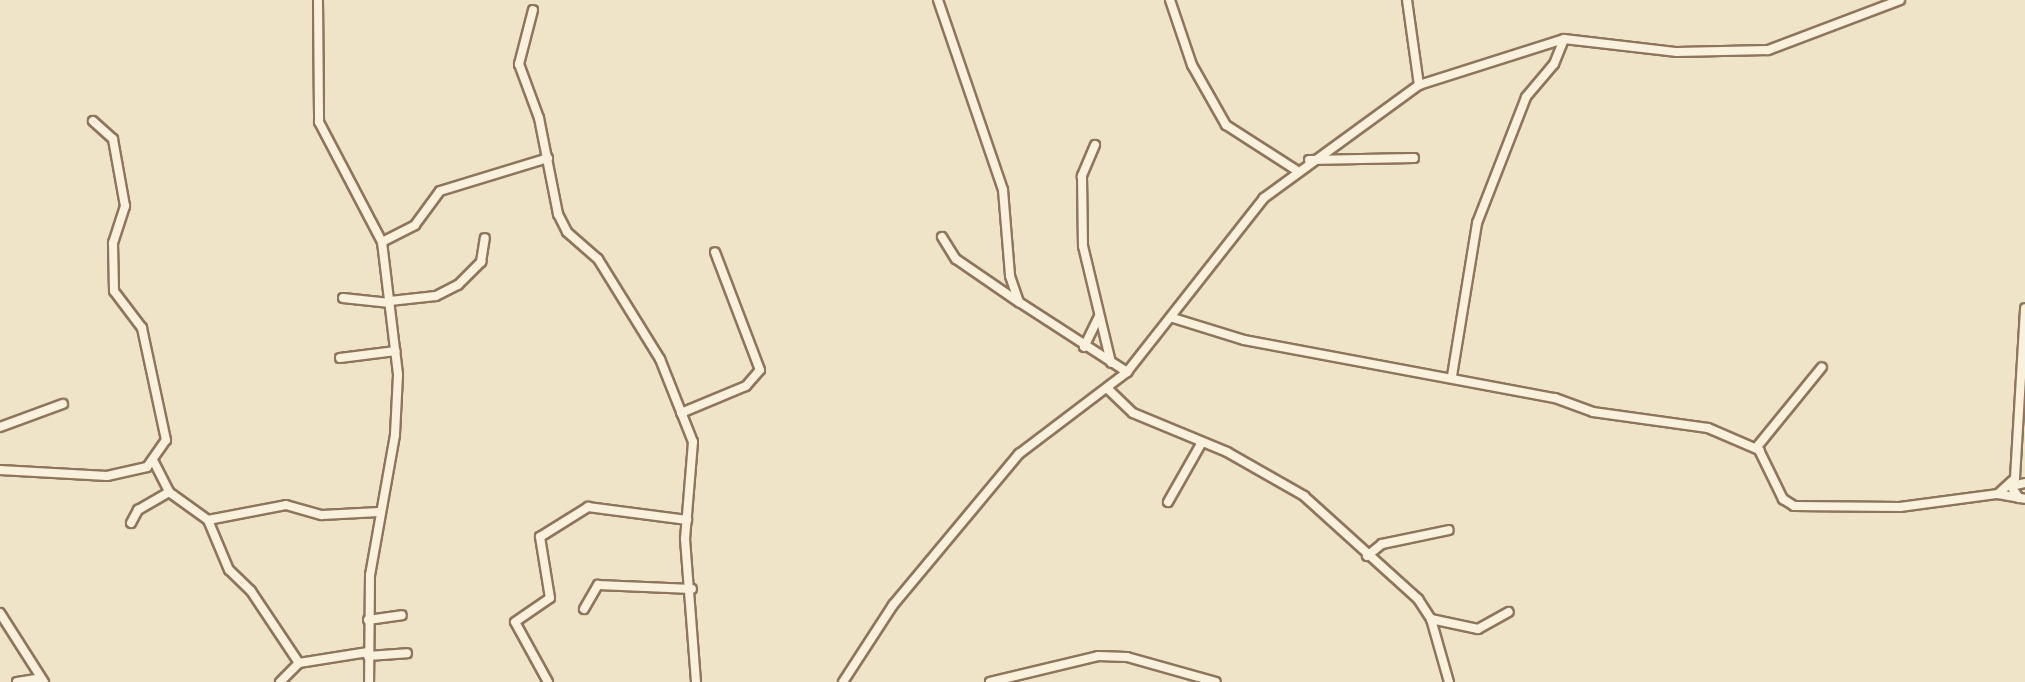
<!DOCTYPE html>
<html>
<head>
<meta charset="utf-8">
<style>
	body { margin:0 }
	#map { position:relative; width:2025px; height:682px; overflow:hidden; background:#f0e4c8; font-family:"Playfair Display",serif }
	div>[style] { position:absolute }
	.roads { filter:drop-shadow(2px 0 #8d765c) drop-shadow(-2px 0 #8d765c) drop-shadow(0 2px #8d765c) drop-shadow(0 -2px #8d765c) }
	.minor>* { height:8px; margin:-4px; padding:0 4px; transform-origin:4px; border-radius:4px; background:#faf1dc }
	span { translate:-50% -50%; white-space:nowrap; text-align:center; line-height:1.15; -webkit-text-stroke:6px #f7eed8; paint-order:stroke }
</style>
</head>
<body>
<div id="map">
	<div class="roads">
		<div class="minor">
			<i style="left:318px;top:0;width:122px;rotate:89.5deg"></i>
			<i style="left:319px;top:122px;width:136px;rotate:62.3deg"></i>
			<i style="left:382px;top:242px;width:134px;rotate:83.1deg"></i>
			<i style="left:398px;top:375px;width:60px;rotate:92.9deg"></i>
			<i style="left:395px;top:435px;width:142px;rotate:100.1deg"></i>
			<i style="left:370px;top:575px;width:107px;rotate:90.5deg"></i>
			<i style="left:938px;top:0;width:201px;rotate:71.1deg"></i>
			<i style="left:1003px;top:190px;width:86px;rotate:85.3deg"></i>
			<i style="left:1010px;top:276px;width:28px;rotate:71deg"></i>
			<i style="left:1019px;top:302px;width:129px;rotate:32.9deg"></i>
			<i style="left:1170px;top:0;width:69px;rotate:71.3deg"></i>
			<i style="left:1192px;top:65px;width:69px;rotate:60.5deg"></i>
			<i style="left:1226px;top:125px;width:83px;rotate:32.7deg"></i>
			<i style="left:1407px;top:0;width:86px;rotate:82deg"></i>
			<i style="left:533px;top:10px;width:56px;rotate:104.5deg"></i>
			<i style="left:519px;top:64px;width:58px;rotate:69.7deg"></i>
			<i style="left:539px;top:118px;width:98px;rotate:78.8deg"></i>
			<i style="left:558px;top:214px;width:20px;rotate:63deg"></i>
			<i style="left:567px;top:232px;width:41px;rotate:41.1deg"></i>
			<i style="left:598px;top:259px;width:118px;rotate:58.2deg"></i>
			<i style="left:660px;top:359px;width:89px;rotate:68.3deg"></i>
			<i style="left:693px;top:442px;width:97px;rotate:94.7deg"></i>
			<i style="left:685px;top:539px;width:143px;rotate:85.6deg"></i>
			<i style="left:1095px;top:145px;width:34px;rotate:113deg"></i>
			<i style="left:1082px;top:176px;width:70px;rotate:89.2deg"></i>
			<i style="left:1083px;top:246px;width:120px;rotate:76.5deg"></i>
			<i style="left:1309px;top:160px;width:105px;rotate:-1.1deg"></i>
			<i style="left:942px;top:237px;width:26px;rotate:58deg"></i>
			<i style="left:956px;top:259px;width:74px;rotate:34.5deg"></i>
			<i style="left:382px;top:242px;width:37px;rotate:-27deg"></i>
			<i style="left:415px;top:225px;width:42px;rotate:-53.7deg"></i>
			<i style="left:440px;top:191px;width:113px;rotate:-17deg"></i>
			<i style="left:343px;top:298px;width:47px;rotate:6.1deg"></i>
			<i style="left:390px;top:301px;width:46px;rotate:-6.2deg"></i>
			<i style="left:436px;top:296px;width:25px;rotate:-27deg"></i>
			<i style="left:458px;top:285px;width:33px;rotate:-45deg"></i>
			<i style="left:481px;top:262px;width:24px;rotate:-81deg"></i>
			<i style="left:1173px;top:318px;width:74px;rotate:17.2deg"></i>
			<i style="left:1244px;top:340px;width:316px;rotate:10.6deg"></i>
			<i style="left:1555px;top:398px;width:40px;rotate:20.2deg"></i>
			<i style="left:1593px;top:412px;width:116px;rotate:7.9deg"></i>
			<i style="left:1708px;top:428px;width:56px;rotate:23.3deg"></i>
			<i style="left:1759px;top:450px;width:55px;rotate:63.9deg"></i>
			<i style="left:1783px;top:499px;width:13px;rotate:32deg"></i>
			<i style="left:1794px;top:506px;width:106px;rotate:0.5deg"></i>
			<i style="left:1900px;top:507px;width:99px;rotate:-7.6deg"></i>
			<i style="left:1998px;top:494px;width:27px;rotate:10deg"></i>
			<i style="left:1084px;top:347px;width:34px;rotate:-64deg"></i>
			<i style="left:340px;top:358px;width:56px;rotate:-7.1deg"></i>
			<i style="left:1452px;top:376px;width:155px;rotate:-80.7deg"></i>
			<i style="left:1477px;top:223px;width:135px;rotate:-68.7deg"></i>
			<i style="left:1526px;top:97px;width:43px;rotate:-49.7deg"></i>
			<i style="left:1554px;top:64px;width:27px;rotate:-68deg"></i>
			<i style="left:1109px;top:390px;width:33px;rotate:44deg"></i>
			<i style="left:1133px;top:413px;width:102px;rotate:22.5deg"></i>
			<i style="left:1227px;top:452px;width:89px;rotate:29.7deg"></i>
			<i style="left:1304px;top:496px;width:154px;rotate:42.1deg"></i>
			<i style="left:1418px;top:599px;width:24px;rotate:57deg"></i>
			<i style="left:1431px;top:619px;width:66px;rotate:74.1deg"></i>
			<i style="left:681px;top:413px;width:70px;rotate:-22.6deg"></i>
			<i style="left:746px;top:386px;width:21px;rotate:-49deg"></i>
			<i style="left:760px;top:370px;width:126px;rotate:-110.9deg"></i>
			<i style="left:0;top:427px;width:67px;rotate:-20.1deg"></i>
			<i style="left:1756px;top:448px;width:104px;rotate:-50.8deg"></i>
			<i style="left:154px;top:462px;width:34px;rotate:63deg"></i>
			<i style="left:169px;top:492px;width:48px;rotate:35.7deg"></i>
			<i style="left:0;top:470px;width:107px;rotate:3.2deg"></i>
			<i style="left:107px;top:476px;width:41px;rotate:-12.7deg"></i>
			<i style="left:147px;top:467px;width:33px;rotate:-55deg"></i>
			<i style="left:166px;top:440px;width:115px;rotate:-102.1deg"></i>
			<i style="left:142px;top:328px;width:46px;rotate:-127.1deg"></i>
			<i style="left:114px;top:291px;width:48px;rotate:-91.2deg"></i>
			<i style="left:113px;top:243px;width:39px;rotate:-72deg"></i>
			<i style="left:125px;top:206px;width:68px;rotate:-100.2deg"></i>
			<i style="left:113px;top:139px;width:27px;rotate:-138deg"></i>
			<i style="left:1998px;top:494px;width:23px;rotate:-43deg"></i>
			<i style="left:2015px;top:478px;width:170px;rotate:-86.6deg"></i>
			<i style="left:2019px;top:498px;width:14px;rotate:-124deg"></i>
			<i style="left:2011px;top:486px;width:14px;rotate:-12deg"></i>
			<i style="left:1168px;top:502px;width:67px;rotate:-60.4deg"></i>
			<i style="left:131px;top:523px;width:15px;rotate:-62deg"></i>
			<i style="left:138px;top:510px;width:36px;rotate:-30deg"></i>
			<i style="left:1367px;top:556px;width:19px;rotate:-39deg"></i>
			<i style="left:1382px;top:544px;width:68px;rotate:-11.8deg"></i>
			<i style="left:584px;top:609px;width:28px;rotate:-60deg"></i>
			<i style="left:598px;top:585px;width:94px;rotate:2.4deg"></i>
			<i style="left:0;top:613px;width:82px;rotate:57.5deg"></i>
			<i style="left:1431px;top:619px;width:48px;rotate:12deg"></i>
			<i style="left:1478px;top:629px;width:35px;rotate:-29deg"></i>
			<i style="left:368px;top:620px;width:34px;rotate:-8deg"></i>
			<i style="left:368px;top:652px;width:70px;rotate:170.9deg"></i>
			<i style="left:299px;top:663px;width:87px;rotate:-123.7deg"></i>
			<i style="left:251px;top:591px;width:30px;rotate:-136deg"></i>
			<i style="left:229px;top:570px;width:54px;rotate:-112.8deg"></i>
			<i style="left:208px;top:520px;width:79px;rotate:-10.9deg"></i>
			<i style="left:286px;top:505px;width:37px;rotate:16deg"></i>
			<i style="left:322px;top:515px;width:57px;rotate:-3deg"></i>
			<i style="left:368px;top:656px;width:39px;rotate:-4deg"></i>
			<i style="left:17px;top:682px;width:24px;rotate:-9deg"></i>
			<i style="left:280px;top:682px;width:27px;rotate:-45deg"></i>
			<i style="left:548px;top:682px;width:68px;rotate:-118.8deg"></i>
			<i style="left:515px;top:622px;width:42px;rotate:-34.4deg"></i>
			<i style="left:550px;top:598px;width:62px;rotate:-99.3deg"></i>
			<i style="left:540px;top:537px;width:57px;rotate:-32deg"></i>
			<i style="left:588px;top:507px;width:100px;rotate:7.5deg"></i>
			<i style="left:843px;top:682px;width:92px;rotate:-57deg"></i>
			<i style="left:893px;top:605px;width:197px;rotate:-50.2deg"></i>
			<i style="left:1019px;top:454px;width:136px;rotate:-37.2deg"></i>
			<i style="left:1127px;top:372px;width:221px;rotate:-51.8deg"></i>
			<i style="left:1264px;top:198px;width:192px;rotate:-36.1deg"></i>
			<i style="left:1419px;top:85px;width:152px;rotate:-17.6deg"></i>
			<i style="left:1564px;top:39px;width:114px;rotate:6.6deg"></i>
			<i style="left:1677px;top:52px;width:91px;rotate:-1.3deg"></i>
			<i style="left:1768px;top:50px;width:141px;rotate:-20.7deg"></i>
			<i style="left:990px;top:682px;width:111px;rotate:-13.5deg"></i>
			<i style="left:1098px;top:656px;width:29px;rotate:2deg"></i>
			<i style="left:1127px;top:657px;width:92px;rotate:15.7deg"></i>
		</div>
	</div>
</div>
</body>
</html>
